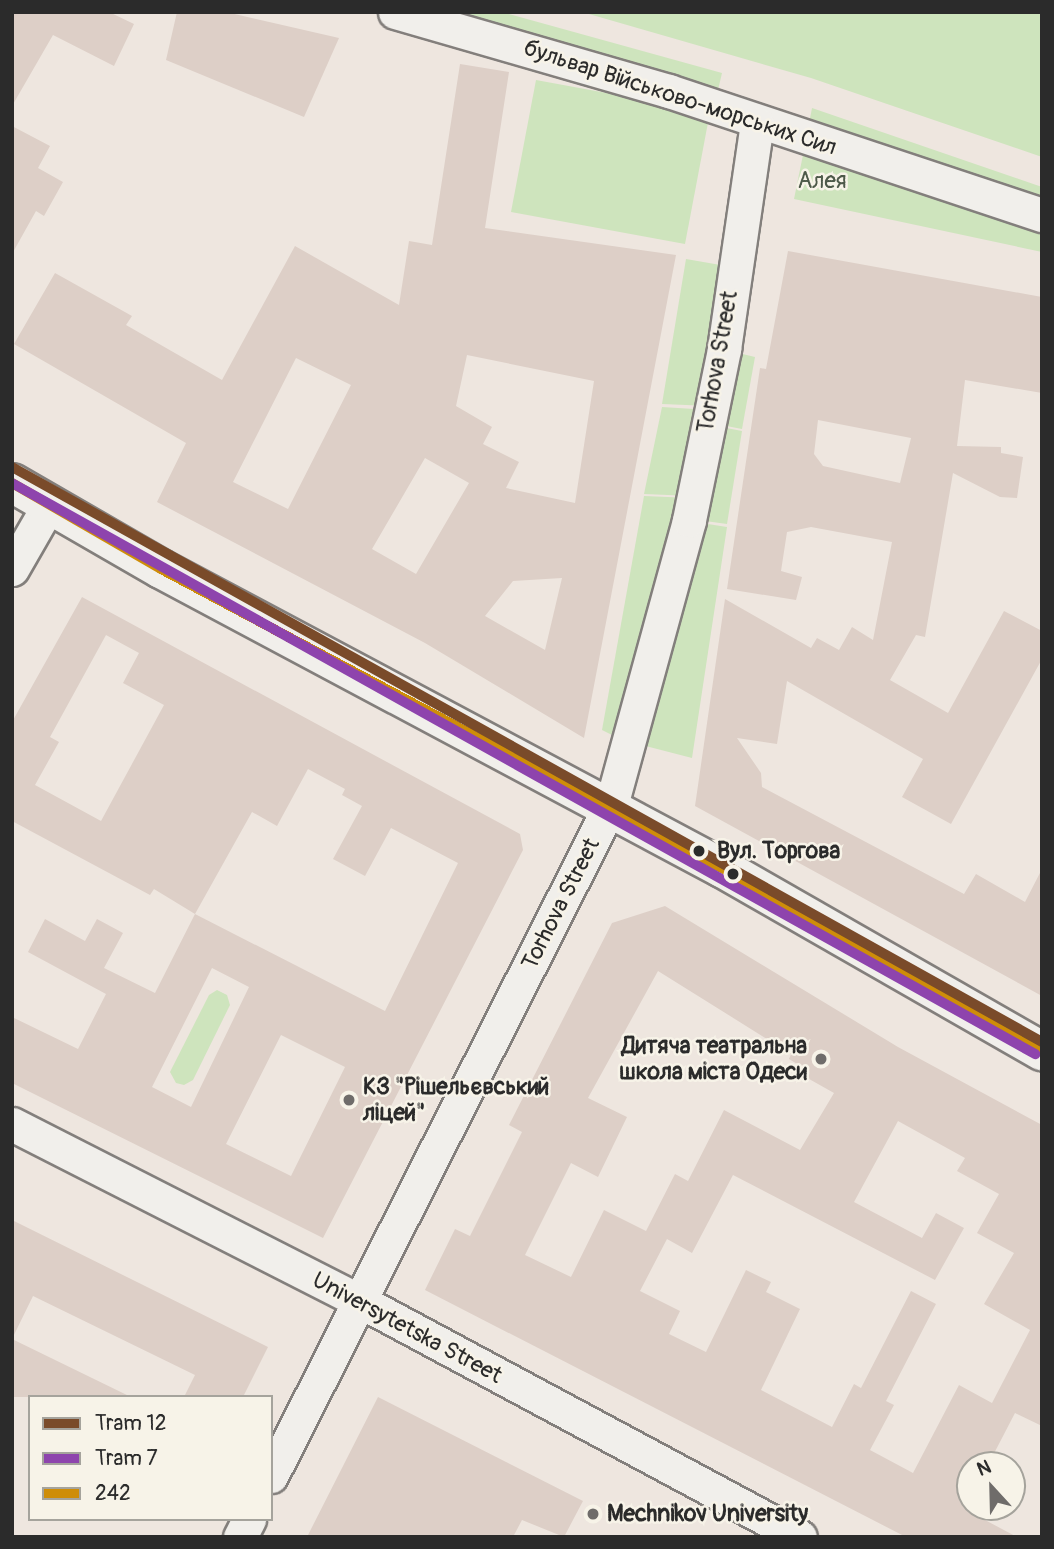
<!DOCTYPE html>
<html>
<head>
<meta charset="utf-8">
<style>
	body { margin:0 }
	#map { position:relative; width:1054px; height:1549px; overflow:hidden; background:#eee6df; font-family:Pangolin,sans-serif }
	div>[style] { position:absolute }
	.green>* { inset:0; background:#cee4bd }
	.building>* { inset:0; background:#ddcfc7 }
	.roads { filter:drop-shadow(2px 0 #837f7c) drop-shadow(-2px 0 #837f7c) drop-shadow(0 2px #837f7c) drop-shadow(0 -2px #837f7c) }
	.minor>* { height:33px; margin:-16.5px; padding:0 16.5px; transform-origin:16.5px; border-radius:16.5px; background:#f1efeb }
	.major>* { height:38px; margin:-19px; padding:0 19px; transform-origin:19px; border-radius:19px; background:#f1efeb }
	.bus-1>* { height:10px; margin:-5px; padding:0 5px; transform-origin:5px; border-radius:5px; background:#ce8d09 }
	.tram-1>* { height:10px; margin:-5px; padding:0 5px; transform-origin:5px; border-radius:5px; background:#7a4b2a }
	.tram-2>* { height:10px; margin:-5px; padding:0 5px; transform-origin:5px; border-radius:5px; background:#8e44ad }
	.dots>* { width:19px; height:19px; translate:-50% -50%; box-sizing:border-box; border:4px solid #f7f3e8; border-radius:50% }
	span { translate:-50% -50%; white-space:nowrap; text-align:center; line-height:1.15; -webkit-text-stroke:5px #f7f3e8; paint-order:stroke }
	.street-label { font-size:23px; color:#2b2b2b }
	.park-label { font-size:23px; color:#4d5949 }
	.stop-label { font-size:23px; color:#2b2b2b; font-weight:700 }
	.left { translate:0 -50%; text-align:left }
	.poi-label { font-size:23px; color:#2b2b2b; font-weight:700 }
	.right { translate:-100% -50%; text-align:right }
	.frame { position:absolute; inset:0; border:14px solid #2b2b2b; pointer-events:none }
	.legend { position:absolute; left:28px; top:1395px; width:245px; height:126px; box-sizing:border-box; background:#f7f3e8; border:2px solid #a5a39c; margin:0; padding:9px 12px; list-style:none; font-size:21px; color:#2b2b2b }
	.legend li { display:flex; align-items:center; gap:14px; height:35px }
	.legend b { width:35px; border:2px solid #a5a39c }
	.north { position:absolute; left:956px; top:1451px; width:70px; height:70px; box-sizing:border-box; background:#f7f3e8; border:2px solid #a5a39c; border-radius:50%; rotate:338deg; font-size:19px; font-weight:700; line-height:28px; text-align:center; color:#2b2b2b }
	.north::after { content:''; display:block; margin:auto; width:24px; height:32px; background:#6f6c6a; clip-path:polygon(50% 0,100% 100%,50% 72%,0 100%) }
</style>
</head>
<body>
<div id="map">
	<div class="green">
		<i style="clip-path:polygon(460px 12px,502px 12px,722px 73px,718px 90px,458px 20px)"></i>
		<i style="clip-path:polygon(582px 12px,1042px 12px,1042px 157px,811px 78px)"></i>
		<i style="clip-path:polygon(536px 80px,710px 112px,685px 244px,511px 212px)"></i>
		<i style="clip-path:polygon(812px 108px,1042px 187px,1042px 209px,807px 134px)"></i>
		<i style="clip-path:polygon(804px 150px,1042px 224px,1042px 252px,794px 199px)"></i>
		<i style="clip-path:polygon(686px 259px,732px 267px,710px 406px,662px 404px)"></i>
		<i style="clip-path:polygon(730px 351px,755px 357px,742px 429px,716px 424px)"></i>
		<i style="clip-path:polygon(662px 407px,710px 410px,692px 496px,644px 494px)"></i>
		<i style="clip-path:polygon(716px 426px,742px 431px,727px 524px,698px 520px)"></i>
		<i style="clip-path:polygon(644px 496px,691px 498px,626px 742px,602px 730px)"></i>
		<i style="clip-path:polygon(695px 522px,727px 527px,692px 758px,634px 743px)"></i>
		<i style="clip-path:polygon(217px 990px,227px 995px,230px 1005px,193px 1080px,184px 1085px,176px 1083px,170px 1072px,209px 995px)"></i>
	</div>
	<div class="building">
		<i style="clip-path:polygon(12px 12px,109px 12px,134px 24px,114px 66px,53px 35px,12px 106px)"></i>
		<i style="clip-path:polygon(177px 12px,226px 12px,339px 38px,304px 117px,166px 60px)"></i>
		<i style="clip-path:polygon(evenodd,460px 64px,509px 72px,485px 228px,676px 255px,584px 738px,425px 643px,157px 502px,186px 443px,14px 344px,55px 273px,132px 316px,126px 325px,222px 380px,295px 246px,399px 305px,409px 241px,432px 245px,460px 64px,467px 355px,594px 381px,575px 503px,506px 488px,519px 462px,483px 444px,492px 427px,456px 406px,467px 355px,460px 64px,296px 358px,351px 385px,288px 509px,233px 482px,296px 358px,460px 64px,425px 458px,469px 483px,416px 574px,372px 549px,425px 458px,460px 64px,562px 578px,545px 650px,485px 616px,513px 581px,562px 578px)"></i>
		<i style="clip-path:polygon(12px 126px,50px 146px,38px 168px,63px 182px,44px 216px,36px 211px,12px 254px)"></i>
		<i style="clip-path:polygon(evenodd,788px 251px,1042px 297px,1042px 393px,965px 380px,957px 446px,1001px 447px,1001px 453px,1023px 457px,1017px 498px,1000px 497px,953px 473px,925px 637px,916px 635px,890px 680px,948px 713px,1004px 611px,1042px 631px,1042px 659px,951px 824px,902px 797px,923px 759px,787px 681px,777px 744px,737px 738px,761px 773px,762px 787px,964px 894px,976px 874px,1025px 902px,1042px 869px,1042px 996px,695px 806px,725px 599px,811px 648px,817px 638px,839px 650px,852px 627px,873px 640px,892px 542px,811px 527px,787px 532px,781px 571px,802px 577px,796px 600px,727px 589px,760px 368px,766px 369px,788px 251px,818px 420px,911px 438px,900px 483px,823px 466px,814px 454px,818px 420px)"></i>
		<i style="clip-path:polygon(evenodd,82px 597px,520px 834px,523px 850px,323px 1238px,12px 1083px,12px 1017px,78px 1049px,106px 994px,28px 952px,45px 919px,85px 941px,97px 919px,123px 933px,104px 968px,155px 993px,195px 914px,154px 889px,150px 895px,12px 821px,12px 722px,82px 597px,106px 635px,139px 653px,123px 683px,164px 705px,101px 821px,35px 785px,59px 742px,50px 737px,106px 635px,82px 597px,308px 769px,345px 789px,342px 795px,362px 806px,333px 859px,365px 876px,391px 828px,458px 863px,385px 1011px,195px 914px,252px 812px,277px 826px,308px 769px,82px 597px,212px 968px,249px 987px,191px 1107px,152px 1087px,212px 968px,82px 597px,281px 1035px,345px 1067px,291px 1176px,226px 1144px,281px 1035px)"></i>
		<i style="clip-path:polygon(evenodd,665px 906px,898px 1047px,1042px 1125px,1042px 1426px,1015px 1413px,988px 1465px,970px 1465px,970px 1512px,1017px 1537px,906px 1537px,425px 1290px,455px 1229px,470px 1236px,522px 1132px,509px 1125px,612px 923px,665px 906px,658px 971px,791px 1054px,789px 1059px,807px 1070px,802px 1075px,834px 1093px,800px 1150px,724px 1110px,688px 1181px,675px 1174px,646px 1231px,604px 1210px,571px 1277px,525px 1255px,571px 1163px,598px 1177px,627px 1117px,588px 1098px,658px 971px,665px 906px,898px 1121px,965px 1158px,957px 1171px,999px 1194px,977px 1233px,1014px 1253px,984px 1304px,1030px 1330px,992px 1403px,959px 1385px,913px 1473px,870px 1450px,894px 1405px,886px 1401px,936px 1304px,911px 1291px,861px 1388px,854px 1384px,832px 1427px,761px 1390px,800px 1309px,766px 1292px,771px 1282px,746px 1270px,706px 1352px,669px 1334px,680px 1311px,640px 1291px,667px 1239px,692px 1253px,733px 1175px,935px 1280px,964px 1228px,936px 1213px,922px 1238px,854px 1202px,898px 1121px)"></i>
		<i style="clip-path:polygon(12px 1220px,268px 1347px,243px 1397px,184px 1397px,195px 1375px,33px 1296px,12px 1339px)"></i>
		<i style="clip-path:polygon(12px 1339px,131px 1397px,12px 1397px)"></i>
		<i style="clip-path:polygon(378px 1397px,583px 1501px,564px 1537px,522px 1520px,513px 1537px,307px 1537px)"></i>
	</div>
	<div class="roads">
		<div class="minor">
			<i style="left:395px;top:12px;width:285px;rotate:16.1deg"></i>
			<i style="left:669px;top:91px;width:393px;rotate:18.4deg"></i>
			<i style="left:12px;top:569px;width:76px;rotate:-60.1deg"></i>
			<i style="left:12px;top:1124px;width:390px;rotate:27deg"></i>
			<i style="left:360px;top:1301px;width:499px;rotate:28.2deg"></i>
			<i style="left:271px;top:1476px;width:755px;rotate:-63.16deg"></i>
			<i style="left:612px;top:802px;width:292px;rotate:-74.7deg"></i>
			<i style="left:689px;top:520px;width:175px;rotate:-78.4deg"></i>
			<i style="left:724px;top:349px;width:228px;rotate:-81.7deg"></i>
			<i style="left:240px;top:1537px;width:20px;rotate:-63deg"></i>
		</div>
		<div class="major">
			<i style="left:12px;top:483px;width:172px;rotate:30deg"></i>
			<i style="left:161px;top:569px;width:636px;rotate:28.06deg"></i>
			<i style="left:722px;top:868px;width:369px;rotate:29.8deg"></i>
		</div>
	</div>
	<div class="bus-1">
		<i style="left:12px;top:483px;width:172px;rotate:30deg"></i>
		<i style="left:161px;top:569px;width:636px;rotate:28.06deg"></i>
		<i style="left:722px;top:868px;width:369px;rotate:29.8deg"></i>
	</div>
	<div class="tram-1">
		<i style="left:12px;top:467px;width:1180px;rotate:29.17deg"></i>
	</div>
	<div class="tram-2">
		<i style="left:12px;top:483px;width:1172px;rotate:29.17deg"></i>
	</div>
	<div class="dots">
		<i style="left:699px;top:851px;background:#2b2b2b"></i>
		<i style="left:733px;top:874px;background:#2b2b2b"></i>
		<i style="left:821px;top:1059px;background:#6f6c6a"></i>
		<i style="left:349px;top:1100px;background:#6f6c6a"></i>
		<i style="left:593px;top:1514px;background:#6f6c6a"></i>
	</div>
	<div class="street-label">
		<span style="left:680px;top:98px;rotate:18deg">бульвар Військово-морських Сил</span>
		<span style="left:718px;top:362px;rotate:-80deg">Torhova Street</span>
		<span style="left:561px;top:904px;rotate:-63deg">Torhova Street</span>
		<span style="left:407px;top:1328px;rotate:28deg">Universytetska Street</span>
	</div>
	<div class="park-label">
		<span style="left:822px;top:181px">Алея</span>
	</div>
	<div class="stop-label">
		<span class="left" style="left:717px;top:851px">Вул. Торгова</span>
	</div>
	<div class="poi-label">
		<span class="right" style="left:807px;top:1059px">Дитяча театральна<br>школа міста Одеси</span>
		<span class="left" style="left:363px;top:1100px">КЗ "Рішельєвський<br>ліцей"</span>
		<span class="left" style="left:607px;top:1514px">Mechnikov University</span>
	</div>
	<div class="frame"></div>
	<ul class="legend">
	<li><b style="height:9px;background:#7a4b2a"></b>Tram 12</li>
	<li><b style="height:9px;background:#8e44ad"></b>Tram 7</li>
	<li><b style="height:9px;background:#ce8d09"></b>242</li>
	</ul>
	<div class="north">N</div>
</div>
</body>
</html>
